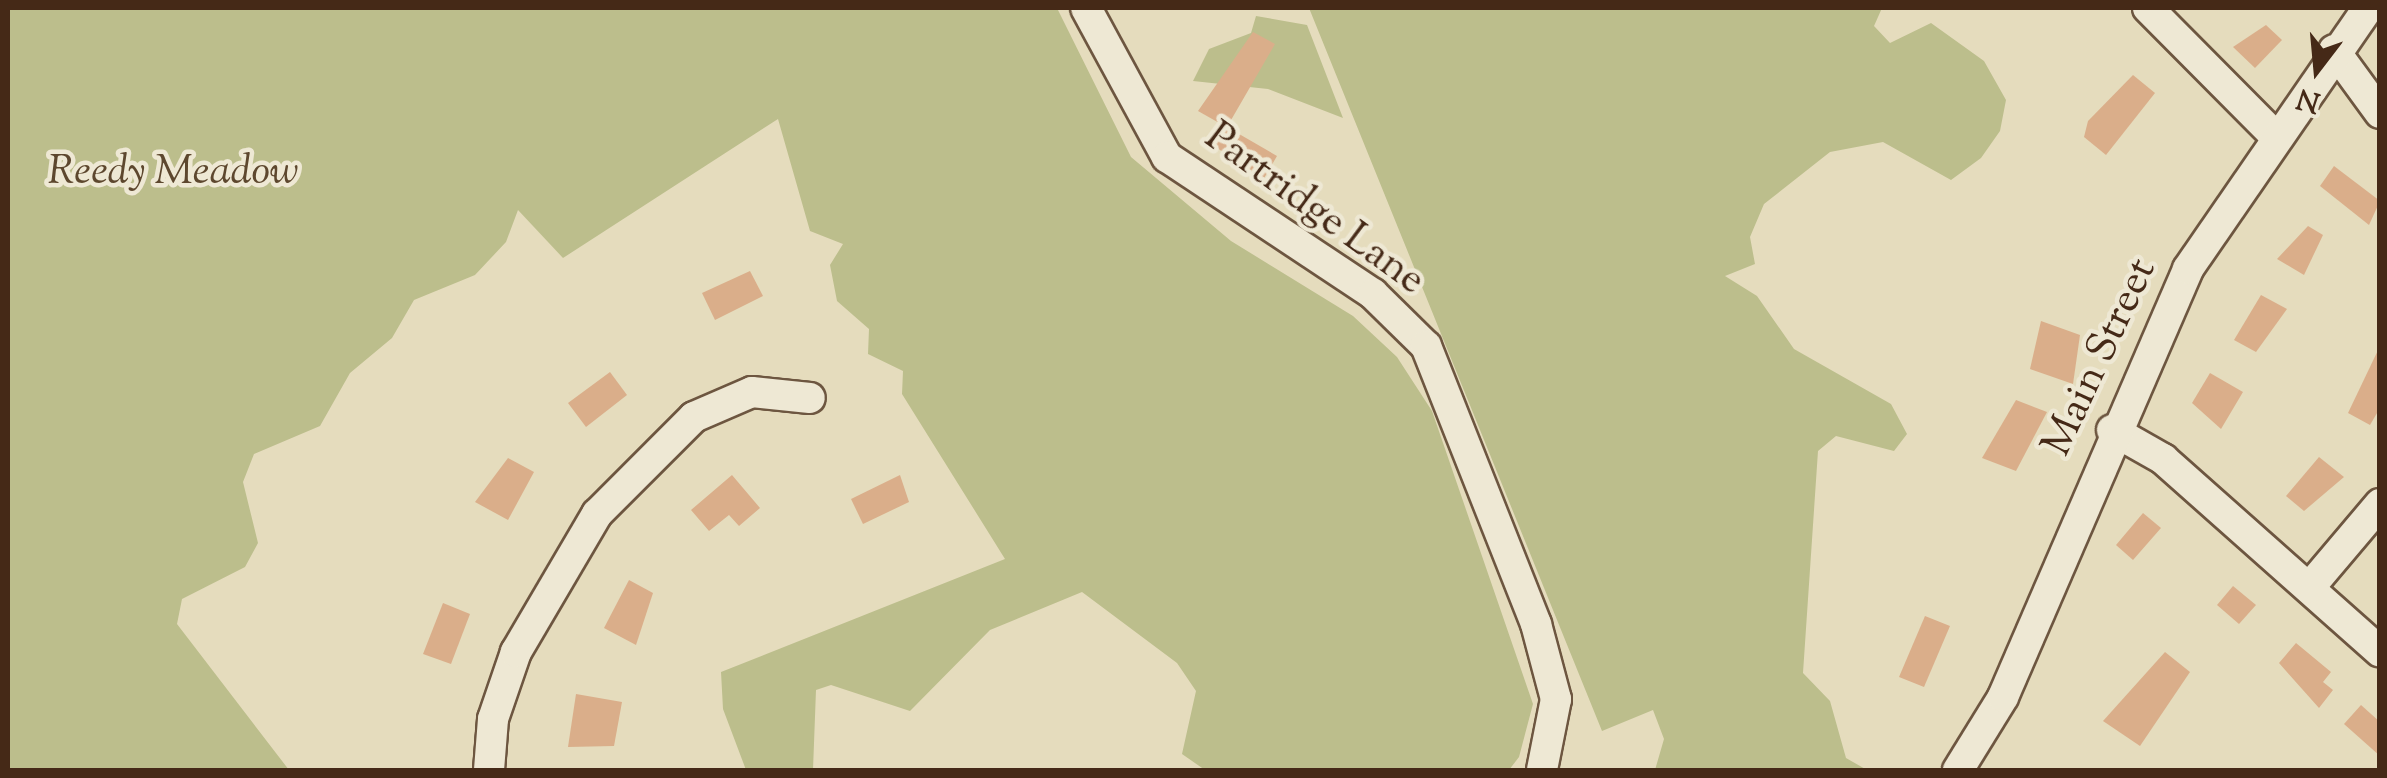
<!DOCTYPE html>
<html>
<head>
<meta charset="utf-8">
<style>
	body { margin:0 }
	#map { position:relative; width:2387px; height:778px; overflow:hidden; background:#e5dcbd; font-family:"Sorts Mill Goudy",serif }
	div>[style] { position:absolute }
	.green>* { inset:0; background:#bcbe8c }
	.building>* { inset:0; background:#daae8a }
	.roads { filter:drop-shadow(2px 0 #6d5640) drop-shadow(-2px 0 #6d5640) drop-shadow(0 2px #6d5640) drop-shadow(0 -2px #6d5640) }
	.minor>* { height:30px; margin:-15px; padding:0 15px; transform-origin:15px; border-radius:15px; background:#eee8d4 }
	span { translate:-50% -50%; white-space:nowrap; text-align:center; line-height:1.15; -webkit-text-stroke:9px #eee8d4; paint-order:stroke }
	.park-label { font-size:42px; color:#5d472e; font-style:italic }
	.street-label { font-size:42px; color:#452917 }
	.frame { position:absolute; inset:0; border:10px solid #452917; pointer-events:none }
	.north { position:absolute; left:2267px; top:20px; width:100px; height:100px; -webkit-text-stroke:8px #eee8d4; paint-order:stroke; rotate:196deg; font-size:28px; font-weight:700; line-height:40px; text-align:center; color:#452917 }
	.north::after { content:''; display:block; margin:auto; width:35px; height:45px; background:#452917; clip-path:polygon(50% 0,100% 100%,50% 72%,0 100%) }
</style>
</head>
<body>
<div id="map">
	<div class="green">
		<i style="clip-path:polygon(8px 8px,1057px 8px,1131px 157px,1231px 241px,1353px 316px,1397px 357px,1432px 411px,1533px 704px,1519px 757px,1509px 770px,1205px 770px,1182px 754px,1196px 691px,1177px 663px,1082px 592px,990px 630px,910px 711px,831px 685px,816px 690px,813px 770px,746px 770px,723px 709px,721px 672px,1005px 559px,902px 394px,903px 371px,868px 354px,869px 329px,837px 301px,830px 265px,843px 244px,810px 231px,778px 119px,563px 258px,518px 210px,506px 242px,475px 275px,414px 300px,392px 338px,350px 373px,320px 426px,254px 454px,243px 482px,258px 543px,245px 567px,182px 599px,177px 624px,289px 770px,8px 770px)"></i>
		<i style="clip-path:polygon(1309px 8px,1882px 8px,1874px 26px,1890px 43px,1931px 23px,1984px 61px,2006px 100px,2000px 131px,1981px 158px,1951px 180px,1883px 142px,1830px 152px,1764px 204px,1750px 237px,1755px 264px,1725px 276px,1757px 296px,1794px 349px,1891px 404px,1907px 434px,1894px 451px,1836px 436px,1818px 451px,1803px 673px,1830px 701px,1846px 758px,1867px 770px,1655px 770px,1664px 739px,1653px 710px,1602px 731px)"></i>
		<i style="clip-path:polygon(1256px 16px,1307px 25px,1343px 118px,1268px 89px,1193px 81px,1209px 49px,1251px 33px)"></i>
	</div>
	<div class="building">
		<i style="clip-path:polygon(2266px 25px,2282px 40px,2255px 68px,2233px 47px)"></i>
		<i style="clip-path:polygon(1253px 32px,1275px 44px,1227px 127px,1277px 156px,1263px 180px,1210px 143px,1221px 124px,1198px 111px)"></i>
		<i style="clip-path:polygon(2133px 75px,2155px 93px,2106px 155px,2084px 137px,2088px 121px)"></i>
		<i style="clip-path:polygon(2334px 166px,2380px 201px,2369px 225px,2320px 186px)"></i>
		<i style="clip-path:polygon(2308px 226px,2323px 235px,2304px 275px,2277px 259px)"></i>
		<i style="clip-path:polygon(750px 271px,763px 296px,715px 320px,702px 293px)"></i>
		<i style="clip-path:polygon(2261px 295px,2287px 309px,2256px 352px,2234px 340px)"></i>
		<i style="clip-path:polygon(2041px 321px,2080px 335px,2073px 384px,2030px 369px)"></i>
		<i style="clip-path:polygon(2380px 346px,2380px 408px,2370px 425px,2348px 413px)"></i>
		<i style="clip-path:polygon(610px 372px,627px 395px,586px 427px,568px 403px)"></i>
		<i style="clip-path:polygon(2210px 373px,2243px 392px,2221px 429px,2192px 403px)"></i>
		<i style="clip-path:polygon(2016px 400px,2047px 412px,2016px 471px,1982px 458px)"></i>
		<i style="clip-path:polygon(2319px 457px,2344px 477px,2304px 511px,2286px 496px)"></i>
		<i style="clip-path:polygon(508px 458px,534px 472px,508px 520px,475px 502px)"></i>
		<i style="clip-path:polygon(732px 475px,760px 508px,739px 526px,729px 515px,709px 531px,691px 510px)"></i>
		<i style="clip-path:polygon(900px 475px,909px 502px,863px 524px,851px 499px)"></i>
		<i style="clip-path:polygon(2143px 513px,2161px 528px,2133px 560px,2116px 545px)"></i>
		<i style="clip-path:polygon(629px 580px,653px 593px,636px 645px,604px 628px)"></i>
		<i style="clip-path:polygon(2233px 586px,2256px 605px,2239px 624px,2217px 605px)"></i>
		<i style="clip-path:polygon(443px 603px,470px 614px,451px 664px,423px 654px)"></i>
		<i style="clip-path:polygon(1925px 616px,1950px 626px,1924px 687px,1899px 677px)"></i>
		<i style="clip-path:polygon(2296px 643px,2331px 672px,2323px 682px,2333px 690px,2319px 708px,2279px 663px)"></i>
		<i style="clip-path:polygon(2165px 652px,2190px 672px,2140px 746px,2103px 721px)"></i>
		<i style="clip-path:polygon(576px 694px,622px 702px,614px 746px,568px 747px)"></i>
		<i style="clip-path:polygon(2361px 705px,2380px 722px,2380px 756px,2344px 724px)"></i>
	</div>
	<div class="roads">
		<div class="minor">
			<i style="left:1086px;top:8px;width:170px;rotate:61.5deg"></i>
			<i style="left:1167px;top:157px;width:247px;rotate:33.6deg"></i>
			<i style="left:1373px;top:294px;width:74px;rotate:44.5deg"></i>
			<i style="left:1426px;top:346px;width:299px;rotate:68.4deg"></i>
			<i style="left:1536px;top:624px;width:78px;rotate:75.1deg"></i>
			<i style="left:1556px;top:699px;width:72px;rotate:101.2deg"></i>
			<i style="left:2148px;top:8px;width:179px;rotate:45.2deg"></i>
			<i style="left:2334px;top:50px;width:78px;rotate:53.9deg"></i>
			<i style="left:2112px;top:430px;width:59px;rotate:29.6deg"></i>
			<i style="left:2163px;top:459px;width:290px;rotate:41.6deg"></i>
			<i style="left:2309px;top:588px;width:110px;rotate:-49.8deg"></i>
			<i style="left:489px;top:770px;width:51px;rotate:-85.5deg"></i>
			<i style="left:493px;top:719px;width:71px;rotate:-71.1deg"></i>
			<i style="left:516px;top:652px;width:160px;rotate:-59.6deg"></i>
			<i style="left:597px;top:514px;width:137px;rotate:-45deg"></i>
			<i style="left:694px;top:417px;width:63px;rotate:-23.3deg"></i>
			<i style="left:752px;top:392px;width:58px;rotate:5.9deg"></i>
			<i style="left:1958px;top:770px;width:86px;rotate:-58.3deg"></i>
			<i style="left:2003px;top:697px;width:466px;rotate:-66.6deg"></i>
			<i style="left:2188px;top:269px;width:317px;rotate:-55.4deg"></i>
		</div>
	</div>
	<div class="park-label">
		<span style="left:173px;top:173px">Reedy Meadow</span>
	</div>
	<div class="street-label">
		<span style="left:1314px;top:210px;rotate:36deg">Partridge Lane</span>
		<span style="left:2101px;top:358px;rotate:-65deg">Main Street</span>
	</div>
	<div class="frame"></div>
	<div class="north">N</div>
</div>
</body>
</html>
